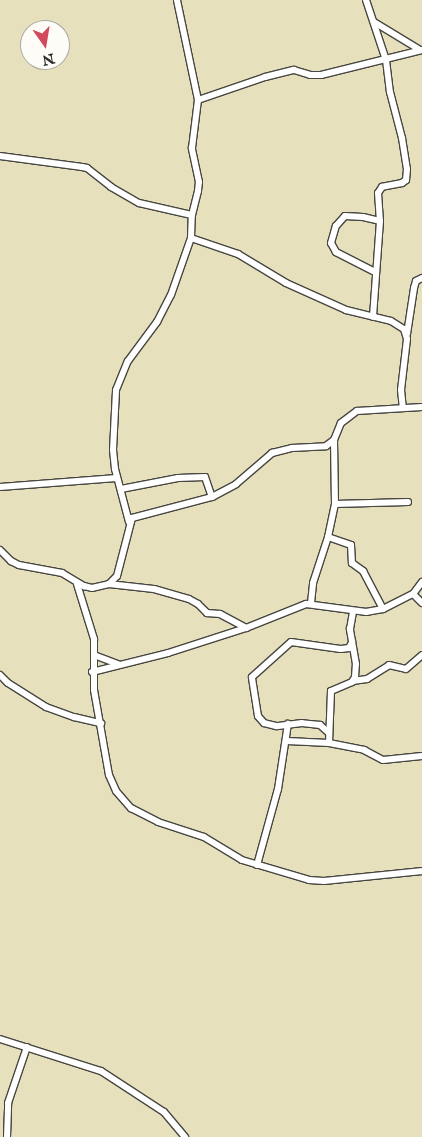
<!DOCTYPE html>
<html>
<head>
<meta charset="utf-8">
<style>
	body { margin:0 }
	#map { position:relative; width:422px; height:1137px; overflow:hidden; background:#e7e0bc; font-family:"IM FELL English",serif }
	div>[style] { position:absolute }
	.roads { filter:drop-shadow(1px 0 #474641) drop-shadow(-1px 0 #474641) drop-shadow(0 1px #474641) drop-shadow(0 -1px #474641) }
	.minor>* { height:6px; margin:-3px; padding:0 3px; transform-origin:3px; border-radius:3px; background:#fff }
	span { translate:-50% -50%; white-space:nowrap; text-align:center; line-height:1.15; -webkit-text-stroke:5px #fdfcf7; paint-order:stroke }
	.north { position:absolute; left:20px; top:20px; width:50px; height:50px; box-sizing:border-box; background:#fdfcf7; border:1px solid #a9a8a5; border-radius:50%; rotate:167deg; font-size:14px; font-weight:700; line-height:20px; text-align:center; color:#2b2b2b }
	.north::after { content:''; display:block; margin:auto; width:18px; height:22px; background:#d1495b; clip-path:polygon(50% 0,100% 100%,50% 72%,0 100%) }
</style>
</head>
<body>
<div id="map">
	<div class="roads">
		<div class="minor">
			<i style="left:366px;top:0;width:63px;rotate:71.6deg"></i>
			<i style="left:386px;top:60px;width:32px;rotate:83deg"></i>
			<i style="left:390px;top:92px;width:48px;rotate:75.4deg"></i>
			<i style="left:402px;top:138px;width:31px;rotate:81deg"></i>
			<i style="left:407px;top:169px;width:11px;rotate:95deg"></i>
			<i style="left:406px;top:180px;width:5px;rotate:143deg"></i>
			<i style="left:402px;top:183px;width:20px;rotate:169deg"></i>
			<i style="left:382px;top:187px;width:7px;rotate:124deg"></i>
			<i style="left:378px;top:193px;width:28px;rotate:86deg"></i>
			<i style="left:380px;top:221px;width:96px;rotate:94.2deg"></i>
			<i style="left:374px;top:22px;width:54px;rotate:31.3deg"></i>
			<i style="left:198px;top:100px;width:71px;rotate:-18.9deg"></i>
			<i style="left:265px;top:77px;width:30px;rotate:-14deg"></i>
			<i style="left:294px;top:70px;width:17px;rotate:17deg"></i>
			<i style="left:310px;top:75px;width:11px"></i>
			<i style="left:321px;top:75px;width:104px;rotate:-13.9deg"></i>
			<i style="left:0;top:156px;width:83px;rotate:7.6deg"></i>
			<i style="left:82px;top:167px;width:5px;rotate:11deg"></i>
			<i style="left:87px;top:168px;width:31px;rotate:38deg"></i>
			<i style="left:111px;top:187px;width:32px;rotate:30deg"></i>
			<i style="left:139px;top:203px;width:54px;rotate:12.8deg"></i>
			<i style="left:191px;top:238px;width:50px;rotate:18.8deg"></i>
			<i style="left:238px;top:254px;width:56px;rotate:31.1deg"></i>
			<i style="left:286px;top:283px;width:66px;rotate:24.2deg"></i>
			<i style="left:346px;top:310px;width:46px;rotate:13.7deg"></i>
			<i style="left:391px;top:321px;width:15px;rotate:32deg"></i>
			<i style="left:404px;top:329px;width:10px;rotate:73deg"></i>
			<i style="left:407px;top:339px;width:51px;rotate:96.7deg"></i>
			<i style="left:401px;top:390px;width:18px;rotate:84deg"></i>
			<i style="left:375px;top:272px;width:44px;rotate:-152.9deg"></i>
			<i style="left:336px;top:252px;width:10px;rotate:-119deg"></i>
			<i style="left:331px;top:243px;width:18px;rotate:-74deg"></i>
			<i style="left:336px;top:226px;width:13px;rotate:-48deg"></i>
			<i style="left:345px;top:216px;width:18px;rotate:3deg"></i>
			<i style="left:363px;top:217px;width:17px;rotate:13deg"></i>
			<i style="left:407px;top:334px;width:47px;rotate:-81.3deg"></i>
			<i style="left:414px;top:288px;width:7px;rotate:-74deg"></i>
			<i style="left:416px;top:281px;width:7px;rotate:-27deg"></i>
			<i style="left:0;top:487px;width:117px;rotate:-4.4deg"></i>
			<i style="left:121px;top:489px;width:58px;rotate:-10.9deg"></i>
			<i style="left:178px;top:478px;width:27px;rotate:-2deg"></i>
			<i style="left:205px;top:477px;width:21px;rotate:71deg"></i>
			<i style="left:335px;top:504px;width:73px;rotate:-1.6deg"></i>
			<i style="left:129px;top:522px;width:55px;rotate:-104.8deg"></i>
			<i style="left:115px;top:469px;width:19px;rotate:-96deg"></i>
			<i style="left:113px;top:450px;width:60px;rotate:-87.1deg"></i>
			<i style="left:116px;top:390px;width:31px;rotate:-68deg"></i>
			<i style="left:128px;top:361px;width:49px;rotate:-53.4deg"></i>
			<i style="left:157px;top:322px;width:30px;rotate:-63deg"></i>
			<i style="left:171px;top:295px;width:60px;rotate:-70.7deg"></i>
			<i style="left:191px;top:238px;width:23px;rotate:-88deg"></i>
			<i style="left:192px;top:215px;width:25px;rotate:-76deg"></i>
			<i style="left:198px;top:191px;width:9px;rotate:-84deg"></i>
			<i style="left:199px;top:182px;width:35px;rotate:-102deg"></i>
			<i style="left:192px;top:148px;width:48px;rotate:-82.9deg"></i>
			<i style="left:198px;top:100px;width:102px;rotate:-101.9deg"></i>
			<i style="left:328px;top:537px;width:24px;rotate:19deg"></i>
			<i style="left:351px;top:545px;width:18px;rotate:87deg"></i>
			<i style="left:352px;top:563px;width:14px;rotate:36deg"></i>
			<i style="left:363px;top:571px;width:43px;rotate:62.2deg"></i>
			<i style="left:0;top:550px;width:16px;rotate:45deg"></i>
			<i style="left:11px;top:561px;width:9px;rotate:27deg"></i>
			<i style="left:19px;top:565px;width:44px;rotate:10.5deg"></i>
			<i style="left:62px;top:573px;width:26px;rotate:31deg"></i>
			<i style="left:84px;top:586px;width:8px;rotate:14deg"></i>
			<i style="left:92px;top:588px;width:17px;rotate:-13deg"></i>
			<i style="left:109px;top:584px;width:11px;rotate:-45deg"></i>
			<i style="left:117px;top:576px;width:60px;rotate:-75.5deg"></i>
			<i style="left:132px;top:518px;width:83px;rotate:-14.7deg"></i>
			<i style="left:212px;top:497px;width:27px;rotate:-28deg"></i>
			<i style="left:236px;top:484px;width:48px;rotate:-40.7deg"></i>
			<i style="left:272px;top:453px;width:21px;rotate:-14deg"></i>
			<i style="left:292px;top:448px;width:34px;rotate:-3deg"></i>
			<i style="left:326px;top:446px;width:10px;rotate:-37deg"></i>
			<i style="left:334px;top:440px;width:18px;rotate:-68deg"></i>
			<i style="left:341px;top:423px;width:20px;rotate:-37deg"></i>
			<i style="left:357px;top:411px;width:65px;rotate:-3.5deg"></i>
			<i style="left:77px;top:584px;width:58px;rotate:72.8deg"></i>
			<i style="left:94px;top:639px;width:51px;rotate:90deg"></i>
			<i style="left:94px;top:690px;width:86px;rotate:80deg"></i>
			<i style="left:109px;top:775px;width:17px;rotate:66deg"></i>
			<i style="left:116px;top:791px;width:23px;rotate:49deg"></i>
			<i style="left:131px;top:808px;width:30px;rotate:27deg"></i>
			<i style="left:158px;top:822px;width:48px;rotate:18.1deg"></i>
			<i style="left:204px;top:837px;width:44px;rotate:31.2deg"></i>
			<i style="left:242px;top:860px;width:70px;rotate:16.6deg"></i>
			<i style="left:309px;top:880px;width:15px;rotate:4deg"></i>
			<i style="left:324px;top:881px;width:99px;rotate:-5.8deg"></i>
			<i style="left:109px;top:584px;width:45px;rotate:6.3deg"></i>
			<i style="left:154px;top:589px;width:36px;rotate:16deg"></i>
			<i style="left:189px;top:599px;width:10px;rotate:29deg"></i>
			<i style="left:198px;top:604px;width:13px;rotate:45deg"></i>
			<i style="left:207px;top:613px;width:13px;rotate:4deg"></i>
			<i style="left:220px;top:614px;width:30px;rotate:28deg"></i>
			<i style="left:413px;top:594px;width:15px;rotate:-53deg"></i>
			<i style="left:311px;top:603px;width:20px;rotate:-84deg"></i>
			<i style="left:313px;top:583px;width:48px;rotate:-71.9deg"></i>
			<i style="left:328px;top:537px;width:34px;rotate:-78deg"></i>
			<i style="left:335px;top:504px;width:64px;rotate:-90.9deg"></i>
			<i style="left:94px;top:655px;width:26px;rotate:21deg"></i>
			<i style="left:92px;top:672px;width:78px;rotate:-14deg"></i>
			<i style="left:168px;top:653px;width:82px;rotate:-17.8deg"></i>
			<i style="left:246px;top:628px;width:65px;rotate:-21.8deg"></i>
			<i style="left:306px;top:604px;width:61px;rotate:7.6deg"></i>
			<i style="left:366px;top:612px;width:17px;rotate:-10deg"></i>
			<i style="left:383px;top:609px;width:34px;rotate:-27deg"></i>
			<i style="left:413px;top:594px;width:13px;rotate:45deg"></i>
			<i style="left:0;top:675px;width:11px;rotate:45deg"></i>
			<i style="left:8px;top:683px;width:45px;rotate:32.3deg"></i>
			<i style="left:46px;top:707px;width:30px;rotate:20deg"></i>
			<i style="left:74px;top:717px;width:28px;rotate:13deg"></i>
			<i style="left:353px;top:681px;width:14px;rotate:-8deg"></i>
			<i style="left:367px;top:679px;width:26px;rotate:-32deg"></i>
			<i style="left:389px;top:665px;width:17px;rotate:13deg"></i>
			<i style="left:406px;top:669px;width:21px;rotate:-41deg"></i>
			<i style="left:329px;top:733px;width:12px;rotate:-138deg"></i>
			<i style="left:320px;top:725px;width:18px;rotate:-174deg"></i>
			<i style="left:302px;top:723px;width:26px;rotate:173deg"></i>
			<i style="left:276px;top:726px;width:12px;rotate:-166deg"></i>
			<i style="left:264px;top:723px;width:9px;rotate:-131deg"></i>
			<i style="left:258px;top:716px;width:39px;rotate:-99deg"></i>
			<i style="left:252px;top:677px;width:52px;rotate:-41.9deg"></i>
			<i style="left:291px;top:642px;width:50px;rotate:8deg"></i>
			<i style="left:341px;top:649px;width:8px;rotate:-7deg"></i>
			<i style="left:349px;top:648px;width:7px;rotate:-63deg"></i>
			<i style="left:287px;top:741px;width:42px;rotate:2.7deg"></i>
			<i style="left:329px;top:743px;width:36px;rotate:11deg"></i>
			<i style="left:364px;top:750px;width:21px;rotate:28deg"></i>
			<i style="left:383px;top:760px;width:39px;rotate:-6deg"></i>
			<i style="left:329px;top:743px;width:52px;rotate:-87.8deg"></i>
			<i style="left:331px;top:691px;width:23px;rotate:-23deg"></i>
			<i style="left:352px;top:682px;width:6px;rotate:-59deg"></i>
			<i style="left:355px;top:677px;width:13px;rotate:-86deg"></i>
			<i style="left:356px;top:664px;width:36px;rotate:-100deg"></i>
			<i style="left:350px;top:629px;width:17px;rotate:-80deg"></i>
			<i style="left:257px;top:865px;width:79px;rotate:-74.6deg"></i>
			<i style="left:278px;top:789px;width:66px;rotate:-81.3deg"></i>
			<i style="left:0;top:1039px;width:106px;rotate:17.6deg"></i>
			<i style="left:101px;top:1071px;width:75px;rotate:33.1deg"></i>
			<i style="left:164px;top:1112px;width:33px;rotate:50deg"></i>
			<i style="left:7px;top:1137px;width:34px;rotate:-88deg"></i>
			<i style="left:8px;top:1103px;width:59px;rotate:-71.3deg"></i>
		</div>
	</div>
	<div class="north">N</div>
</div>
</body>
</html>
